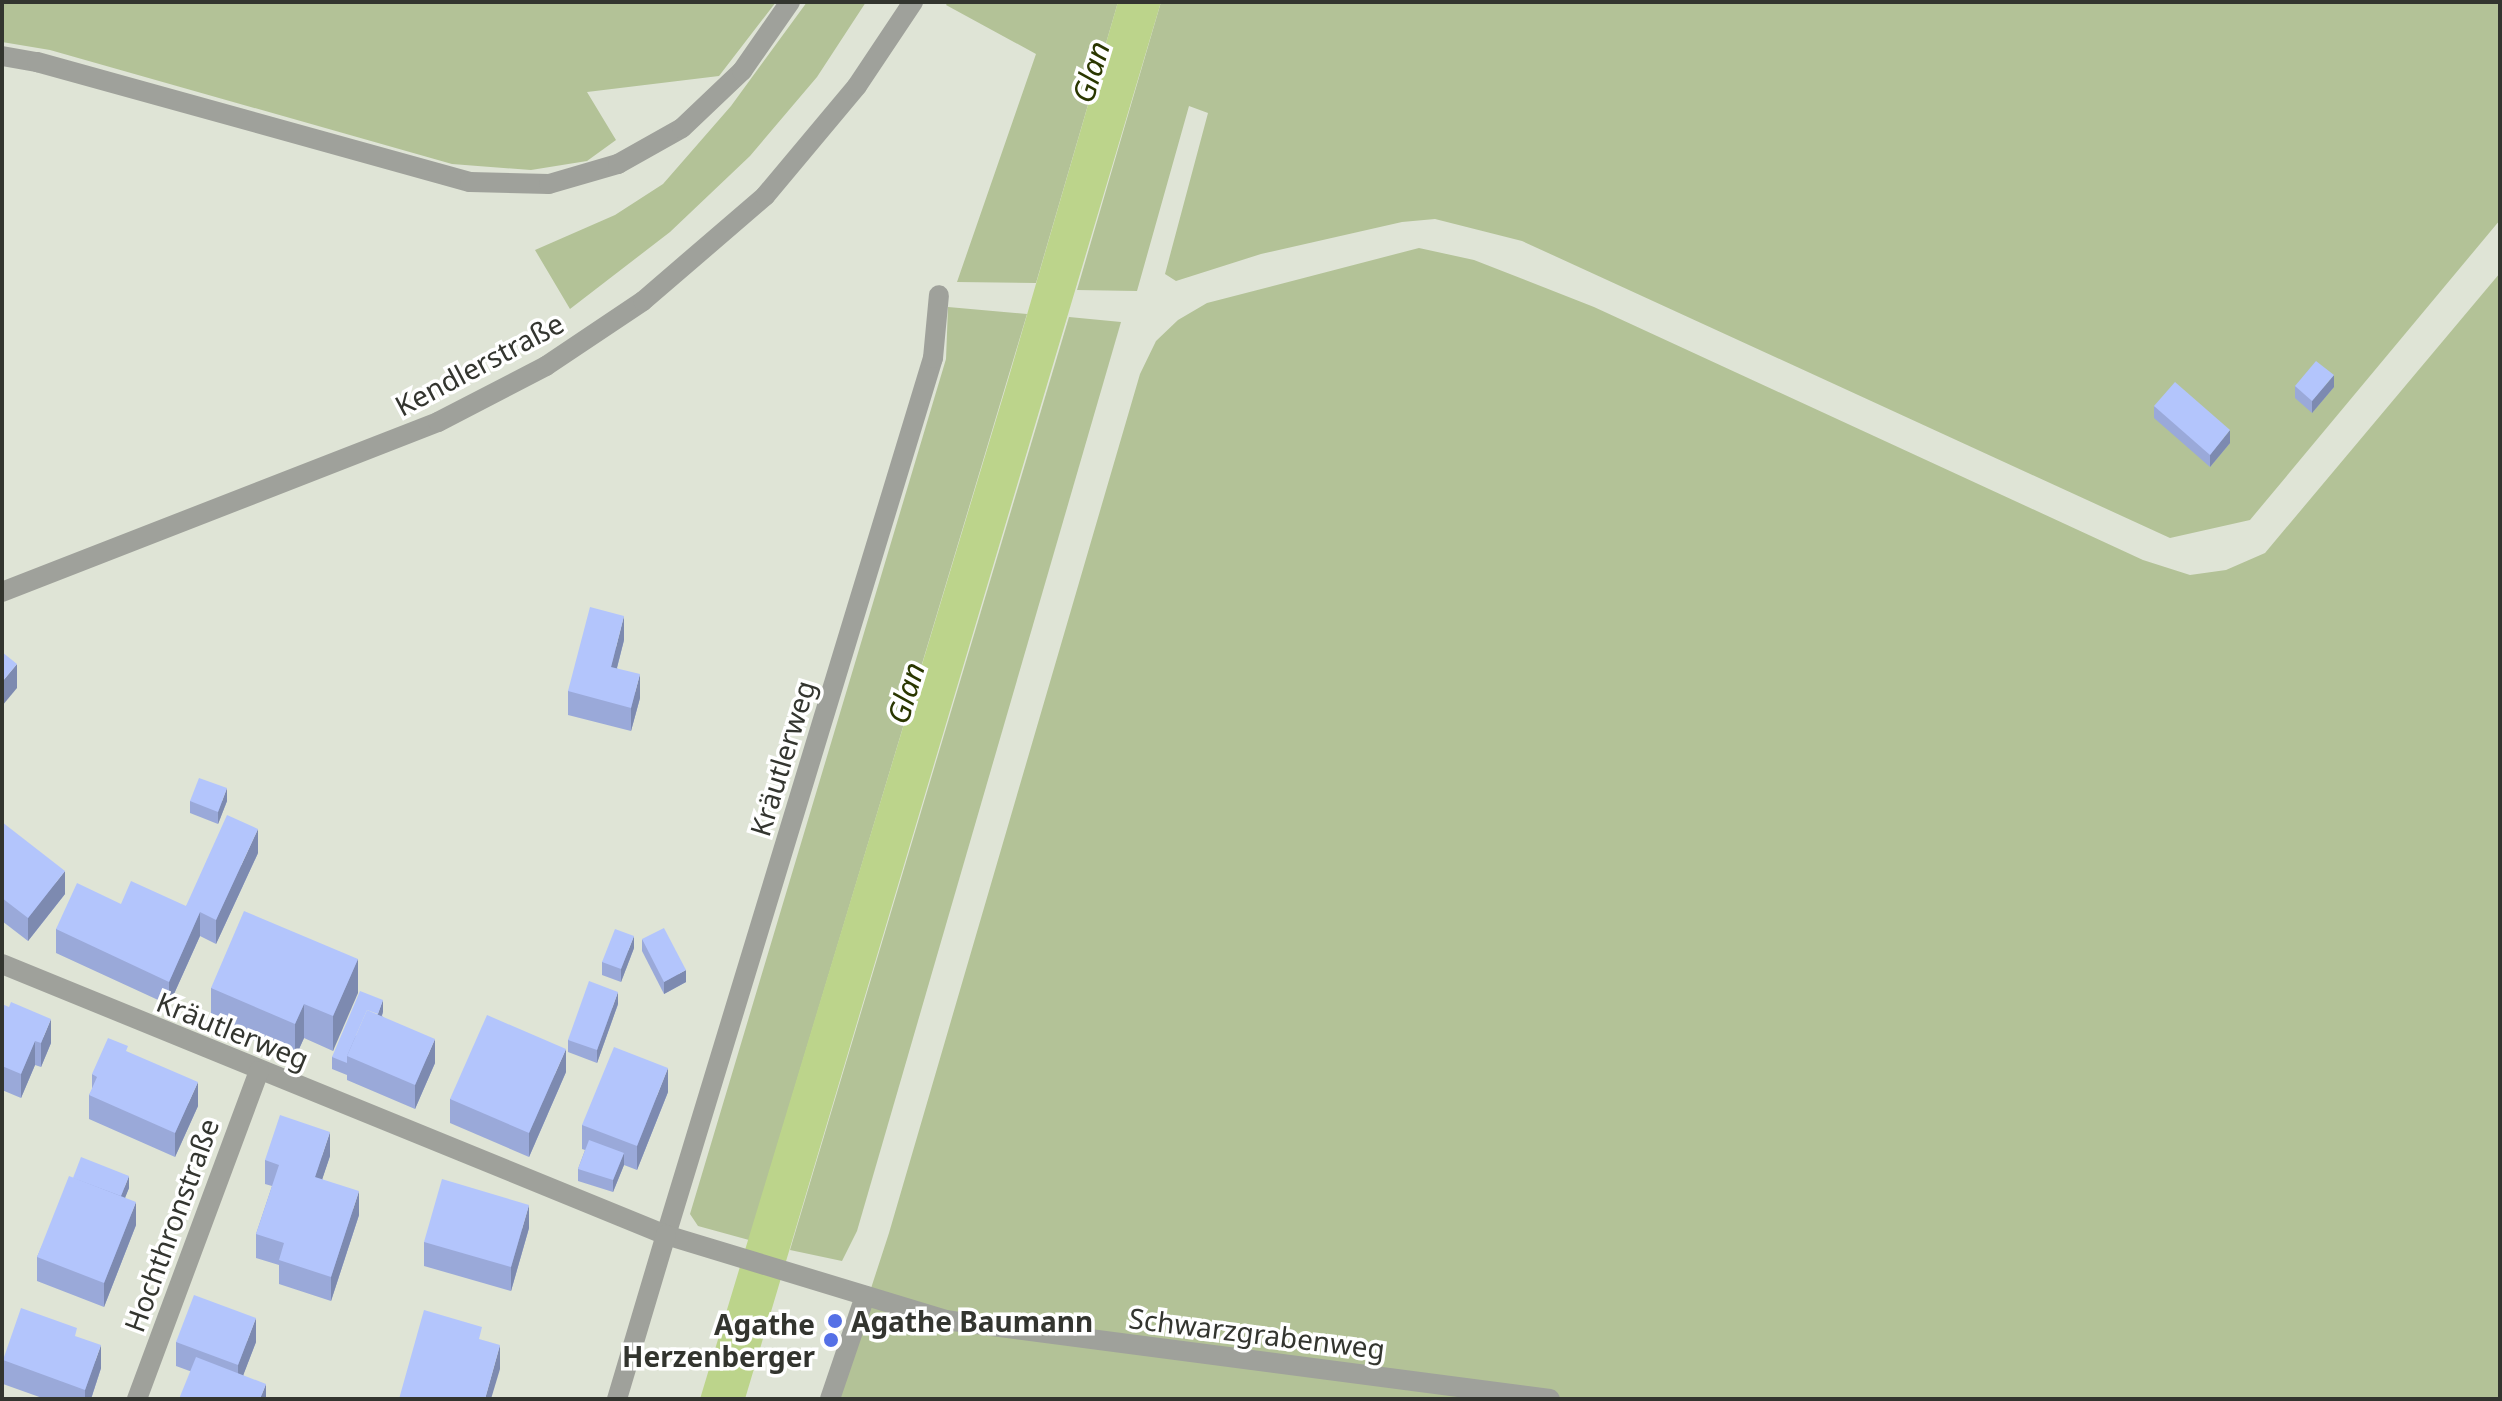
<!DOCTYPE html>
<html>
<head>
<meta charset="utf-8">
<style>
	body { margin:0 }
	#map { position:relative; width:2502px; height:1401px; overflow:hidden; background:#dfe4d6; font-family:"Noto Sans",sans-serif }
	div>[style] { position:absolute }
	.green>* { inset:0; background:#b3c297 }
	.water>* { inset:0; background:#bcd48b }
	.service>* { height:20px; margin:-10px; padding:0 10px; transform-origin:10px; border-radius:10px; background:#9fa19b }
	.minor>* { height:20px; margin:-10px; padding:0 10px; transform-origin:10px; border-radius:10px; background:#9fa19b }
	.tertiary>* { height:20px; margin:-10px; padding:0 10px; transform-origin:10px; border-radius:10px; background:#9fa19b }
	.wall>* { inset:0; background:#9aa9d9 }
	.shaded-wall>* { inset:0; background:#7d8ab0 }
	.building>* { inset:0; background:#b3c5fc }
	.dots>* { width:22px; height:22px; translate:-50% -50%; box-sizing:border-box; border:4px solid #fff; border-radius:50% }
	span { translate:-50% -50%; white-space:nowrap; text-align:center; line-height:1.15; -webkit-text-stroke:7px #fff; paint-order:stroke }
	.street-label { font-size:28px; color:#33352f }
	.poi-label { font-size:28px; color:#33352f; font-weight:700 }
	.left { translate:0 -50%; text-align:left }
	.right { translate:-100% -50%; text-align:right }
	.water-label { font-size:30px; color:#2a3700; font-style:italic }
	.frame { position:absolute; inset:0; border:4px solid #33352f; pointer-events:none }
</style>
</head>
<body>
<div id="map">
	<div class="green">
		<i style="clip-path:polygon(2px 2px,776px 2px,719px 76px,587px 92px,616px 140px,587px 161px,531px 170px,452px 164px,50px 50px,2px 42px)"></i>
		<i style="clip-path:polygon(807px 2px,866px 2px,817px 77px,750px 156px,670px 232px,570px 309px,535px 250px,615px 215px,663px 184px,731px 106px)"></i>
		<i style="clip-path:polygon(948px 2px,1118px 2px,1036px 283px,957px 282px,1036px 54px,946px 5px)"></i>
		<i style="clip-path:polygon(1161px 2px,2500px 2px,2500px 220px,2250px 520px,2170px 538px,1522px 241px,1435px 219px,1402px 222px,1261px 254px,1176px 281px,1165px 274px,1208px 113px,1189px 106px,1137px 291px,1077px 290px)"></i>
		<i style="clip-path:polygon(1419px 248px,1474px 260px,1594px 307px,2143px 560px,2190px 575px,2226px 570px,2265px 553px,2500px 273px,2500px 1399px,835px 1399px,889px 1233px,1140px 374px,1156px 341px,1178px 320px,1207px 303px)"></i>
		<i style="clip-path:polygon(948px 307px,1027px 314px,749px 1240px,698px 1226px,690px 1214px,946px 359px)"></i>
		<i style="clip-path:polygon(1069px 317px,1121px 322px,857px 1231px,842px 1261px,790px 1250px)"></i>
	</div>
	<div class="water">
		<i style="clip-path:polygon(1118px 2px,1161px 2px,745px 1399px,700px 1399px,1008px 380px)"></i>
	</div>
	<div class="service">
		<i style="left:2px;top:56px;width:36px;rotate:10deg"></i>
		<i style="left:37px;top:62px;width:449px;rotate:15.5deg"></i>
		<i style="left:470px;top:182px;width:79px;rotate:1.5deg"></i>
		<i style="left:549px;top:184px;width:72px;rotate:-16.2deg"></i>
		<i style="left:618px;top:164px;width:73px;rotate:-29.4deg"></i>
		<i style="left:682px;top:128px;width:83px;rotate:-43.5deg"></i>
		<i style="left:742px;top:71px;width:84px;rotate:-55.2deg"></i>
		<i style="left:666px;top:1235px;width:917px;rotate:-73.07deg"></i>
		<i style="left:933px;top:358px;width:63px;rotate:-84.6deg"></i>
		<i style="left:830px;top:1399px;width:109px;rotate:-71.2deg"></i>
	</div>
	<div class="minor">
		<i style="left:2px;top:964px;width:717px;rotate:22.2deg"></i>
		<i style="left:666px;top:1235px;width:292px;rotate:16.9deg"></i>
		<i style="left:945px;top:1320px;width:610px;rotate:7.44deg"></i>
		<i style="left:137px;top:1399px;width:350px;rotate:-69.6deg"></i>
		<i style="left:617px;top:1399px;width:171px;rotate:-73.4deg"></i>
	</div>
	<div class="tertiary">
		<i style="left:2px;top:592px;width:468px;rotate:-21.3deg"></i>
		<i style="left:438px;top:422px;width:122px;rotate:-27.4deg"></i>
		<i style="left:546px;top:366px;width:117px;rotate:-33.8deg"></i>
		<i style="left:643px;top:301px;width:161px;rotate:-40.7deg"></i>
		<i style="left:765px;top:196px;width:143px;rotate:-50.1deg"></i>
		<i style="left:857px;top:86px;width:101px;rotate:-56.3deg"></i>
	</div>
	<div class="wall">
		<i style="clip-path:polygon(2295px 386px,2334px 387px,2312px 413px,2295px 398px)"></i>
		<i style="clip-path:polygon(2154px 406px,2230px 443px,2210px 467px,2154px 418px)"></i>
		<i style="clip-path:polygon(624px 640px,617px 668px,640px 698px,631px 731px,568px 715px,568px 691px)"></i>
		<i style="clip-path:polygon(190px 801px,227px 801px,218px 824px,190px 813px)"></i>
		<i style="clip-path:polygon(2px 822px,65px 894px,28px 941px,2px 921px)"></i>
		<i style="clip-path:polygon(258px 853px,216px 944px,200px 936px,169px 1005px,56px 953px,56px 929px,121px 904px,186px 906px)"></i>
		<i style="clip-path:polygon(642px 939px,686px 982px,664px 994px,642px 951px)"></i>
		<i style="clip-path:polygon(634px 948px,621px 982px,602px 975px,602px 962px)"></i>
		<i style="clip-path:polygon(358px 959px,333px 1051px,304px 1038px,295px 1058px,211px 1022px,211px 988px)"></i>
		<i style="clip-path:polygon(2px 1004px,51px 1043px,41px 1067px,35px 1065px,21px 1098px,2px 1090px)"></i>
		<i style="clip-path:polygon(618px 1004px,597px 1063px,568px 1052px,568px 1040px)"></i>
		<i style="clip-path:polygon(383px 1012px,382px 1016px,435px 1063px,415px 1109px,347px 1080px,347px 1075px,332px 1069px,332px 1057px)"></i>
		<i style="clip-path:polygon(566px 1072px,529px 1157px,450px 1123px,450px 1099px)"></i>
		<i style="clip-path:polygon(92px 1074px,198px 1106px,175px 1157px,89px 1119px,89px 1095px,92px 1090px)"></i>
		<i style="clip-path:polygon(668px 1092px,637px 1170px,624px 1165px,613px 1192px,578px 1181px,578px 1169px,585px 1150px,582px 1149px,582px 1125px)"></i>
		<i style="clip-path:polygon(330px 1156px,322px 1179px,359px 1215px,331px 1301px,279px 1284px,279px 1265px,256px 1258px,256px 1234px,272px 1186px,265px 1184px,265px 1160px)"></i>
		<i style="clip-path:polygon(73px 1178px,129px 1188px,125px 1197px,136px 1225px,104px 1307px,37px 1281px,37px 1257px)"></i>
		<i style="clip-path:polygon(529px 1228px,511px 1291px,424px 1266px,424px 1242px)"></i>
		<i style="clip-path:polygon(77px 1337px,101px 1368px,91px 1399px,45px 1399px,3px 1384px,3px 1360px)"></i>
		<i style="clip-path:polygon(176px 1342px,256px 1342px,243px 1375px,266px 1399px,176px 1366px)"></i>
	</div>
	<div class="shaded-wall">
		<i style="clip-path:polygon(2334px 375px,2334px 387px,2312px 413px,2312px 401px)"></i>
		<i style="clip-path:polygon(2230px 430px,2230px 443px,2210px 467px,2210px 455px)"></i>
		<i style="clip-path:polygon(624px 616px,624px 640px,611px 691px,611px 667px)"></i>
		<i style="clip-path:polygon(17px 664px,17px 688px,2px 706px,2px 682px)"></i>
		<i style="clip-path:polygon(640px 674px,640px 698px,631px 731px,631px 708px)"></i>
		<i style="clip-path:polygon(227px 788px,227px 801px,218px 824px,218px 812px)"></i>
		<i style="clip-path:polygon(258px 829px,258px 853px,216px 944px,216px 920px)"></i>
		<i style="clip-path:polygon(65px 871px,65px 894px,28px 941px,28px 918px)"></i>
		<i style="clip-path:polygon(200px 912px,200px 936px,169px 1005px,169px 982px)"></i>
		<i style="clip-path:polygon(634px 936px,634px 948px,621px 982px,621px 969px)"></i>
		<i style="clip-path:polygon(358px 959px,358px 993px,333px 1051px,333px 1016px)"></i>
		<i style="clip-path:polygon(686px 970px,686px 982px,664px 994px,664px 982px)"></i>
		<i style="clip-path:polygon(618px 992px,618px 1004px,597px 1063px,597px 1050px)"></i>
		<i style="clip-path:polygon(383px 1000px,383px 1012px,374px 1036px,374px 1024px)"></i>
		<i style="clip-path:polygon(304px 1004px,304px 1038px,295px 1058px,295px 1024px)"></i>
		<i style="clip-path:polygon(51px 1019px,51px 1043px,41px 1067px,41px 1043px)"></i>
		<i style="clip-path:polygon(435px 1039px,435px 1063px,415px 1109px,415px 1085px)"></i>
		<i style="clip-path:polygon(35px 1041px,35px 1065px,21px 1098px,21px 1074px)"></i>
		<i style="clip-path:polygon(566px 1049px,566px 1072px,529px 1157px,529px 1133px)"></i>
		<i style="clip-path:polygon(668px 1068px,668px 1092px,637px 1170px,637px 1146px)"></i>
		<i style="clip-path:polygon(198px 1082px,198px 1106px,175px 1157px,175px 1133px)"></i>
		<i style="clip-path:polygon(330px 1132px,330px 1156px,315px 1201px,315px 1177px)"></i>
		<i style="clip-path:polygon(624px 1153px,624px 1165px,613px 1192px,613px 1180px)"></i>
		<i style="clip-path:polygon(129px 1176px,129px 1188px,117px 1218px,117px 1206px)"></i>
		<i style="clip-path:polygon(359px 1191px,359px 1215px,331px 1301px,331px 1277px)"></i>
		<i style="clip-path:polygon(136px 1202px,136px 1225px,104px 1307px,104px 1283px)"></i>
		<i style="clip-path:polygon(529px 1205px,529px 1228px,511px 1291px,511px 1267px)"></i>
		<i style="clip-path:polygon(256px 1318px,256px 1342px,238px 1389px,238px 1365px)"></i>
		<i style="clip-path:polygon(101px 1345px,101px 1368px,91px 1399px,85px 1399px,85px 1390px)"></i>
		<i style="clip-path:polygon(500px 1345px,500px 1369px,491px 1399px,485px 1399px)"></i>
		<i style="clip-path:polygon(266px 1384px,266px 1399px,260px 1399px)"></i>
	</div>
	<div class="building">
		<i style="clip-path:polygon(2316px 361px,2334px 375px,2312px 401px,2295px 386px)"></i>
		<i style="clip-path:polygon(2175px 382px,2230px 430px,2210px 455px,2154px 406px)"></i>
		<i style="clip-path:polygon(590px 607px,624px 616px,611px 667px,640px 674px,631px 708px,568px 691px)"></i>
		<i style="clip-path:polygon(2px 652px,17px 664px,2px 682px)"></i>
		<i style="clip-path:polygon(199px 778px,227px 788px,218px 812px,190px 801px)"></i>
		<i style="clip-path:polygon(227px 815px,258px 829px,216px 920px,200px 912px,169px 982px,56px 929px,77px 883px,121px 904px,131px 881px,186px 906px)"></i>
		<i style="clip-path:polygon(2px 822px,65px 871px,28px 918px,2px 898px)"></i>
		<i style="clip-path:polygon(244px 911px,358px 959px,333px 1016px,304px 1004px,295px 1024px,211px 988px)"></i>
		<i style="clip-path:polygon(664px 928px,686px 970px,664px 982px,642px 939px)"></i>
		<i style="clip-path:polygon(615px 929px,634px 936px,621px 969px,602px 962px)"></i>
		<i style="clip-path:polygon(589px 981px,618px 992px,597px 1050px,568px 1040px)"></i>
		<i style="clip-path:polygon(360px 991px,383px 1000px,378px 1014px,367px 1010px,347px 1056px,347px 1063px,332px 1057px)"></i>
		<i style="clip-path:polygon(11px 1002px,51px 1019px,41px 1043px,35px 1041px,21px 1074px,2px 1066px,2px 1004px,9px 1007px)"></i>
		<i style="clip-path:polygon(367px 1010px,435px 1039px,415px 1085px,347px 1056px)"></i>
		<i style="clip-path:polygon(487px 1015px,566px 1049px,529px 1133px,450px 1099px)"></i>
		<i style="clip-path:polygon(108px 1038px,128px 1046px,126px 1051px,198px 1082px,175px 1133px,89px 1095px,97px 1077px,92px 1074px)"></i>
		<i style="clip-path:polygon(614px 1047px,668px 1068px,637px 1146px,582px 1125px)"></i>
		<i style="clip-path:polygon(280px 1115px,330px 1132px,315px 1177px,359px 1191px,331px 1277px,279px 1260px,284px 1243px,256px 1234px,279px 1165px,265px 1160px)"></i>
		<i style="clip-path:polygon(589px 1140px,624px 1153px,613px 1180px,578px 1169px)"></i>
		<i style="clip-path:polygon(81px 1157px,129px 1176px,121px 1196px,73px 1178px)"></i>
		<i style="clip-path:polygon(69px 1176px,136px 1202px,104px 1283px,37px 1257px)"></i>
		<i style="clip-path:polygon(442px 1179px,529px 1205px,511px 1267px,424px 1242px)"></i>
		<i style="clip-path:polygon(194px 1295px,256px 1318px,238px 1365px,176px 1342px)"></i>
		<i style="clip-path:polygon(21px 1308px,77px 1328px,75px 1336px,101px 1345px,85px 1390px,3px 1360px)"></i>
		<i style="clip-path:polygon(424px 1310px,482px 1327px,479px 1339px,500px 1345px,485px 1399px,399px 1399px)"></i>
		<i style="clip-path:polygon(196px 1357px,266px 1384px,260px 1399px,179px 1399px)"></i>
	</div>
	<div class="dots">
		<i style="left:835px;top:1321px;background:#5570e6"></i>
		<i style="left:831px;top:1340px;background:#5570e6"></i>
	</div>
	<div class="street-label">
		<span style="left:479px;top:364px;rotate:-28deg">Kendlerstraße</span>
		<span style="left:782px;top:758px;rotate:-73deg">Kräutlerweg</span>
		<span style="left:233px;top:1030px;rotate:22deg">Kräutlerweg</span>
		<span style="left:171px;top:1225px;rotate:-70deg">Hochthronstraße</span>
		<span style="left:1257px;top:1333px;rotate:7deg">Schwarzgrabenweg</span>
	</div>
	<div class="poi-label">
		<span class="left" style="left:851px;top:1321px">Agathe Baumann</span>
		<span class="right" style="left:815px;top:1340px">Agathe<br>Herzenberger</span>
	</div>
	<div class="water-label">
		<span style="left:1091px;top:72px;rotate:-73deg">Glan</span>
		<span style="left:906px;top:693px;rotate:-73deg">Glan</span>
	</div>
	<div class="frame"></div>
</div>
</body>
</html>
